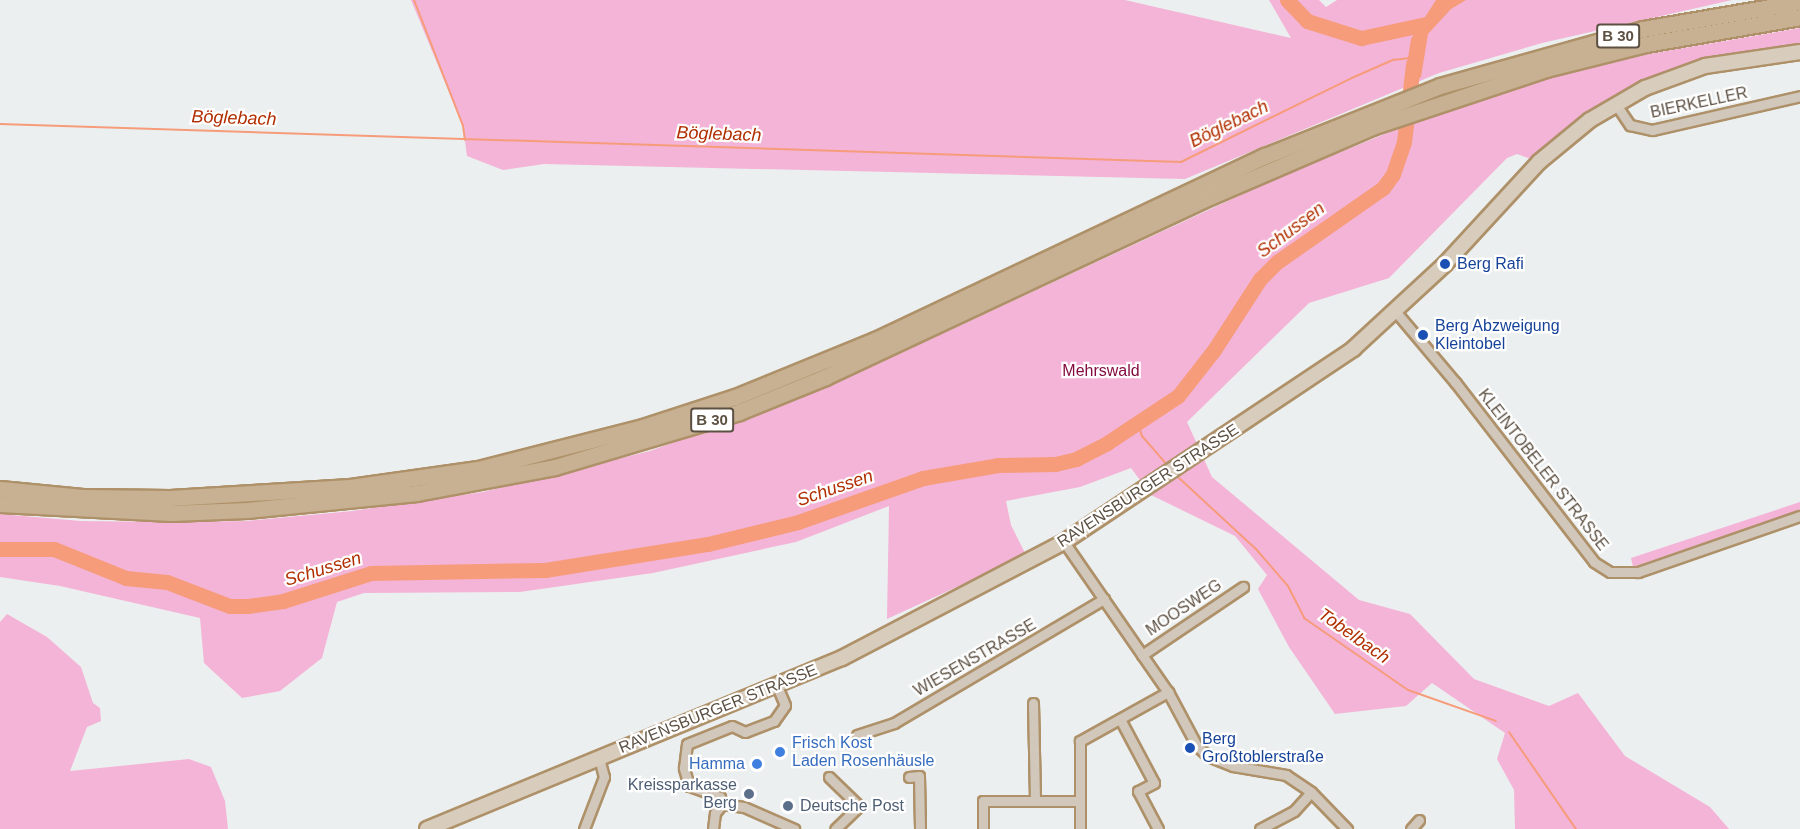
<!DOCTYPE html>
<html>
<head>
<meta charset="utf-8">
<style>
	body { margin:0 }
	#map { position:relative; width:1800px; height:829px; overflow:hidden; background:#ecefef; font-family:Helvetica,sans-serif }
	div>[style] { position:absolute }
	.green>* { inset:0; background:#f4b4d7 }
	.water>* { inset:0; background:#f69c7b }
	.stream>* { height:2px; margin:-1px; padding:0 1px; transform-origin:1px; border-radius:1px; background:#f69c7b }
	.river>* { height:15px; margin:-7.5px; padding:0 7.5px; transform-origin:7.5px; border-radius:7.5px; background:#f69c7b }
	.roads { filter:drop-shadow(2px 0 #ae9169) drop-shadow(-2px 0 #ae9169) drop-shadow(0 2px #ae9169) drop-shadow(0 -2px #ae9169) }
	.minor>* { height:9px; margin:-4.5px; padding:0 4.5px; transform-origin:4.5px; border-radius:4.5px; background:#d1c7bb }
	.secondary>* { height:14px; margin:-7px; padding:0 7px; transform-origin:7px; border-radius:7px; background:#d8ccbc }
	.trunk>* { height:15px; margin:-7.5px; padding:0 7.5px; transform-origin:7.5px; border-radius:7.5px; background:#c8b192 }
	.dots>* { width:16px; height:16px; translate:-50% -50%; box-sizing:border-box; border:3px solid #fff; border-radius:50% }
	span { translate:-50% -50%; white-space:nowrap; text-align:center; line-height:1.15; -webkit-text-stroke:4.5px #fff; paint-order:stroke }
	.shield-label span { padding:2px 4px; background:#fff; border:2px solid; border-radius:4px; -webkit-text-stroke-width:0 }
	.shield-label { font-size:15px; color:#5c5043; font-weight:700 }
	.street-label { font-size:16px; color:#5c5043 }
	.transit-label { font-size:16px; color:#164399 }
	.left { translate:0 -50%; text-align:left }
	.park-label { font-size:16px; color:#850c41 }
	.shop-label { font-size:16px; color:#366cbe }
	.right { translate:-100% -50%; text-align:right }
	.service-label { font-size:16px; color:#4e5e75 }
	.water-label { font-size:18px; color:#b12f00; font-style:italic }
</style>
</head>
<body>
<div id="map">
	<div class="green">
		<i style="clip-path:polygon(411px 0,1125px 0,1291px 38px,1269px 0,1319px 0,1326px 7px,1337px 0,1732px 0,1542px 43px,1439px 73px,1185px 179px,544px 164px,503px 170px,467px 156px,463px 126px)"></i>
		<i style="clip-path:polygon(1800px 28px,1800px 52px,1769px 54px,1645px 88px,1539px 162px,1517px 154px,1507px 158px,1389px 278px,1309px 303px,1187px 422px,1212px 477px,1359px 600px,1410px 614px,1474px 679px,1549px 706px,1578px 693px,1625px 756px,1710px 807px,1729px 829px,1515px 829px,1514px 790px,1497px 759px,1505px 733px,1432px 683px,1406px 706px,1335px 714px,1289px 647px,1258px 589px,1267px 575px,1235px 536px,1151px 495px,1131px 468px,1080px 487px,1006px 501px,1011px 525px,1026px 555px,887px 619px,889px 506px,796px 542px,653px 573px,520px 592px,364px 593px,337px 602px,322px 658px,280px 691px,242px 698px,204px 663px,200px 618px,60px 586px,0 577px,0 514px,81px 521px,171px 522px,246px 521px,352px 511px,483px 492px,650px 451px,830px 386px,1275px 179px,1441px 111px,1548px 78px,1649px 54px)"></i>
		<i style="clip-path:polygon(1800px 502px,1800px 510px,1633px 567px,1631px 558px)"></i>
		<i style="clip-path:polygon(7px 614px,47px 637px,81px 667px,93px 703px,100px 708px,101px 721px,87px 727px,70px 771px,189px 759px,211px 767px,225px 801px,228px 829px,0 829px,0 622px)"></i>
	</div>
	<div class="water">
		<i style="clip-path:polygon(1436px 0,1466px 0,1451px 9px,1428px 34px,1421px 77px,1404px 84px,1411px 39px)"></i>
	</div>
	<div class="stream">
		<i style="left:414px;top:0;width:135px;rotate:68.7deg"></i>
		<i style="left:463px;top:126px;width:14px;rotate:82deg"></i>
		<i style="left:0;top:124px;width:1182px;rotate:1.84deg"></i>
		<i style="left:1181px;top:162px;width:193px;rotate:-26.2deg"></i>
		<i style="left:1354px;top:77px;width:43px;rotate:-23.6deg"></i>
		<i style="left:1393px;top:60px;width:17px;rotate:-7deg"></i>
		<i style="left:1138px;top:424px;width:13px;rotate:72deg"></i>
		<i style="left:1142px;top:436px;width:35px;rotate:49deg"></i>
		<i style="left:1179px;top:478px;width:105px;rotate:42.7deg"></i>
		<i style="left:1256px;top:549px;width:49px;rotate:49.1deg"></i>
		<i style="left:1288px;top:586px;width:36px;rotate:63deg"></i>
		<i style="left:1304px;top:618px;width:126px;rotate:34.7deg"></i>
		<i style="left:1408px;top:690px;width:93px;rotate:19.4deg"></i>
		<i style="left:1509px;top:732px;width:118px;rotate:55.4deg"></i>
	</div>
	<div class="river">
		<i style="left:1287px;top:0;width:29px;rotate:46deg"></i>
		<i style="left:1307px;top:21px;width:57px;rotate:17.5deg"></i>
		<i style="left:1361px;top:38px;width:66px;rotate:-12.2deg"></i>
		<i style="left:0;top:549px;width:54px"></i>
		<i style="left:54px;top:549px;width:78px;rotate:21.9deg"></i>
		<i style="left:126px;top:578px;width:41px;rotate:5.6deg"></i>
		<i style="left:167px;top:582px;width:67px;rotate:20.9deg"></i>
		<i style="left:230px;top:606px;width:18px"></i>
		<i style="left:248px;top:606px;width:35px;rotate:-8deg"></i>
		<i style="left:283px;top:601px;width:92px;rotate:-17.7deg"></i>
		<i style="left:371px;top:573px;width:174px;rotate:-1deg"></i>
		<i style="left:545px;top:570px;width:165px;rotate:-9.1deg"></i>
		<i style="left:708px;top:544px;width:93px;rotate:-13.7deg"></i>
		<i style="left:798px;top:522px;width:133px;rotate:-19.4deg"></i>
		<i style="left:923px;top:478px;width:76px;rotate:-9.8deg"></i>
		<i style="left:998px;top:465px;width:57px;rotate:-1deg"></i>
		<i style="left:1055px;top:464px;width:22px;rotate:-13deg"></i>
		<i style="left:1076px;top:459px;width:35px;rotate:-27deg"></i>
		<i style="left:1107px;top:443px;width:85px;rotate:-33.5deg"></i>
		<i style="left:1178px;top:396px;width:58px;rotate:-52deg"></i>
		<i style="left:1214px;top:350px;width:85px;rotate:-57.1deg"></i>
		<i style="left:1260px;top:279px;width:24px;rotate:-45deg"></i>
		<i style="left:1277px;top:262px;width:129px;rotate:-34.9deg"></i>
		<i style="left:1383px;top:188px;width:17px;rotate:-54deg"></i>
		<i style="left:1393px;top:174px;width:34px;rotate:-71deg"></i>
		<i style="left:1404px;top:142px;width:79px;rotate:-83.4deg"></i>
	</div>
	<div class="roads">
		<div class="minor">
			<i style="left:1615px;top:103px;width:27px;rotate:56deg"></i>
			<i style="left:1630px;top:125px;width:23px;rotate:13deg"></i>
			<i style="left:1652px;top:130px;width:152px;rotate:-12.9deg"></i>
			<i style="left:1396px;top:312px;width:92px;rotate:49.9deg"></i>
			<i style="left:1455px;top:382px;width:227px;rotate:52.3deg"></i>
			<i style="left:1594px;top:562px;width:19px;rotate:32deg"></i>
			<i style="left:1610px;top:572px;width:28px"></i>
			<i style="left:1638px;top:572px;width:171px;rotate:-19.1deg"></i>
			<i style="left:1064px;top:542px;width:183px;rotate:55.3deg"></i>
			<i style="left:1168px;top:692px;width:61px;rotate:61.8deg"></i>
			<i style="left:1197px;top:746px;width:15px;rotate:42deg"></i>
			<i style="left:1208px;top:756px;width:27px;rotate:22deg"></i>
			<i style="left:1233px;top:766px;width:54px;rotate:9.6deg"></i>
			<i style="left:1286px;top:775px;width:30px;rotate:34deg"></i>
			<i style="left:1311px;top:792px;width:52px;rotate:45.8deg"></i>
			<i style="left:1142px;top:655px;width:122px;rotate:-34deg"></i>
			<i style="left:1033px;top:703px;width:98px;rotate:88.8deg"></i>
			<i style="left:1120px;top:719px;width:72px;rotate:62deg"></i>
			<i style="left:1154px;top:783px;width:18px;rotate:153deg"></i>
			<i style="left:1138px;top:791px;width:43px;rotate:62.2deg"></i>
			<i style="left:857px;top:735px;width:39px;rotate:-18deg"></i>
			<i style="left:894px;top:723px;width:244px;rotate:-30.6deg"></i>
			<i style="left:829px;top:777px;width:42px;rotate:44deg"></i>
			<i style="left:859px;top:806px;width:33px;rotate:136deg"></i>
			<i style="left:909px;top:777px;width:10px;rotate:-6deg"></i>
			<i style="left:919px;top:776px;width:53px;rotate:88.9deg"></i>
			<i style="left:722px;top:804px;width:7px;rotate:-106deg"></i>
			<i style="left:720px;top:797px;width:33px;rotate:-160deg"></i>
			<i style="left:689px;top:786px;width:19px;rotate:-106deg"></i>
			<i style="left:684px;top:768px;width:24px;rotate:-83deg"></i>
			<i style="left:687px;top:744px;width:48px;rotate:-21.8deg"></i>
			<i style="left:732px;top:726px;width:14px;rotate:25deg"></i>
			<i style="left:745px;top:732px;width:31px;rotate:-21deg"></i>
			<i style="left:774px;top:721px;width:19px;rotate:-55deg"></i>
			<i style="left:785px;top:705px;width:21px;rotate:-113deg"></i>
			<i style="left:722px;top:804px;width:22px;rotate:8deg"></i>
			<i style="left:744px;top:807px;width:55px;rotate:23.7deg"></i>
			<i style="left:584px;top:829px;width:56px;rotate:-69deg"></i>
			<i style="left:604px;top:777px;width:20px;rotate:-105deg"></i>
			<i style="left:713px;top:829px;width:16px;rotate:-83deg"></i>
			<i style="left:715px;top:813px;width:11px;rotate:-52deg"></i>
			<i style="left:983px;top:829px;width:28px;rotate:-90deg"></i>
			<i style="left:983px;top:801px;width:96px"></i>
			<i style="left:1080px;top:829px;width:88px;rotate:-90deg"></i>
			<i style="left:1080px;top:741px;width:101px;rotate:-29.1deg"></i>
			<i style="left:1260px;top:829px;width:38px;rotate:-28deg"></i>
			<i style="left:1294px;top:811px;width:25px;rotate:-48deg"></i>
			<i style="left:1411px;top:829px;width:12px;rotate:-48deg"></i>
		</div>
		<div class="secondary">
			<i style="left:427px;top:829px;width:449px;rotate:-22.4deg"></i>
			<i style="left:842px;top:658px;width:250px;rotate:-27.6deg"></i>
			<i style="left:1064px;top:542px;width:348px;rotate:-33.7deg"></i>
			<i style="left:1353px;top:349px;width:125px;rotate:-42.7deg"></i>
			<i style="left:1445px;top:264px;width:139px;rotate:-47.3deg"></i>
			<i style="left:1539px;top:162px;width:66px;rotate:-39.5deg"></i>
			<i style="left:1590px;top:120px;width:64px;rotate:-30.2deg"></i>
			<i style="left:1645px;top:88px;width:64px;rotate:-20.1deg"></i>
			<i style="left:1705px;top:66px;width:96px;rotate:-8.4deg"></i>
		</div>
		<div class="trunk">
			<i style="left:0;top:489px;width:83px;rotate:5.5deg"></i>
			<i style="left:83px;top:497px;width:87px;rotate:0.7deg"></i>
			<i style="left:170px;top:498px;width:180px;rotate:-3.5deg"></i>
			<i style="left:350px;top:487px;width:129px;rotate:-8deg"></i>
			<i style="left:478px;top:469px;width:170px;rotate:-14.3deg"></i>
			<i style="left:643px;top:427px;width:97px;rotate:-18.1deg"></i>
			<i style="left:735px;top:397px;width:151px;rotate:-22.2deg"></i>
			<i style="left:875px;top:340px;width:431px;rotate:-25.3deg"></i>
			<i style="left:1265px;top:156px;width:188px;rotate:-21.8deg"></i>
			<i style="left:1440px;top:86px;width:211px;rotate:-15.7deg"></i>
			<i style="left:1643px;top:29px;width:159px;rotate:-9.8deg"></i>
			<i style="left:0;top:504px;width:171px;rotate:3deg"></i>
			<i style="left:171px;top:513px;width:76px;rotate:-2.3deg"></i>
			<i style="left:247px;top:510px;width:171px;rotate:-5.7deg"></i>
			<i style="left:417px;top:493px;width:140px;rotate:-10.7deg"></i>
			<i style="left:555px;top:467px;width:192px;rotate:-16.6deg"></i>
			<i style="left:739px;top:412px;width:93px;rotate:-22.1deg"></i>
			<i style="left:825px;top:377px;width:427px;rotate:-25.1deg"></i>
			<i style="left:1212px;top:196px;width:174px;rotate:-23.3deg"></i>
			<i style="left:1372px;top:127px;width:183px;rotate:-18.4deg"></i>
			<i style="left:1546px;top:69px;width:103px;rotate:-14deg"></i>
			<i style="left:1646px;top:44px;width:156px;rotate:-9.9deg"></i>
		</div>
	</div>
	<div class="dots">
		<i style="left:1445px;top:264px;background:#1a4fb4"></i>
		<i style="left:1423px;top:335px;background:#1a4fb4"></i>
		<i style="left:1190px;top:748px;background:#1a4fb4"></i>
		<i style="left:780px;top:752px;background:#3f7fe0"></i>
		<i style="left:757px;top:764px;background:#3f7fe0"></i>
		<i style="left:749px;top:794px;background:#5c6f8a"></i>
		<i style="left:788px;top:806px;background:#5c6f8a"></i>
	</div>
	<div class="shield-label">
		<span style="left:1618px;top:36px">B 30</span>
		<span style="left:712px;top:420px">B 30</span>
	</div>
	<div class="street-label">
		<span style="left:1699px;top:103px;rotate:-12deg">BIERKELLER</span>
		<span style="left:1543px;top:470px;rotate:52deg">KLEINTOBELER STRASSE</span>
		<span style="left:1148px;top:486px;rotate:-33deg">RAVENSBURGER STRASSE</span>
		<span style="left:1184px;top:608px;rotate:-34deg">MOOSWEG</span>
		<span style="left:975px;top:658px;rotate:-30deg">WIESENSTRASSE</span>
		<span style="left:718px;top:709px;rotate:-22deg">RAVENSBURGER STRASSE</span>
	</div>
	<div class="transit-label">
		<span class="left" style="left:1457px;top:264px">Berg Rafi</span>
		<span class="left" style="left:1435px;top:335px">Berg Abzweigung<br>Kleintobel</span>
		<span class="left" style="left:1202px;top:748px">Berg<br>Großtoblerstraße</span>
	</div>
	<div class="park-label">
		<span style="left:1101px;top:371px">Mehrswald</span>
	</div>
	<div class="shop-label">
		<span class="left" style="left:792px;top:752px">Frisch Kost<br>Laden Rosenhäusle</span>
		<span class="right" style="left:745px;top:764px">Hamma</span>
	</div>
	<div class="service-label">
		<span class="right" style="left:737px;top:794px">Kreissparkasse<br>Berg</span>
		<span class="left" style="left:800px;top:806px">Deutsche Post</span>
	</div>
	<div class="water-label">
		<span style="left:234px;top:118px;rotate:2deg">Böglebach</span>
		<span style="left:1229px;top:124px;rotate:-26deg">Böglebach</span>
		<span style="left:719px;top:134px;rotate:2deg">Böglebach</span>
		<span style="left:1291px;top:230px;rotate:-37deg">Schussen</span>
		<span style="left:835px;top:488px;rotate:-19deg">Schussen</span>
		<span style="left:323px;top:569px;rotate:-17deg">Schussen</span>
		<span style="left:1354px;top:636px;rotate:35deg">Tobelbach</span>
	</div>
</div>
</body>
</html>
